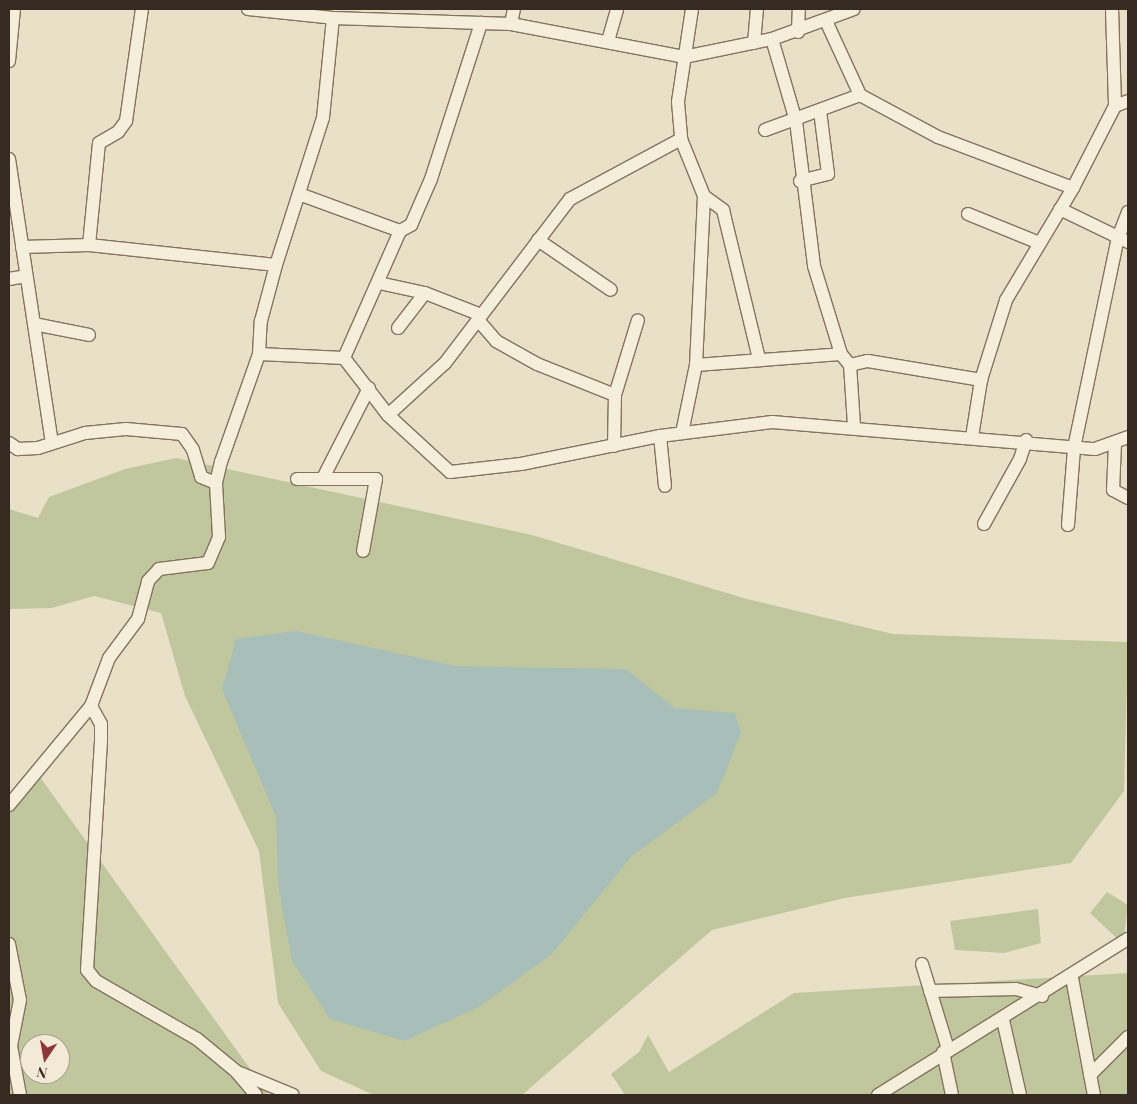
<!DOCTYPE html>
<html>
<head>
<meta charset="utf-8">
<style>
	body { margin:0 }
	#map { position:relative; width:1137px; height:1104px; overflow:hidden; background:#e9e0c8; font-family:"Playfair Display",serif }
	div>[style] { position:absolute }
	.green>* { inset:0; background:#c1c79d }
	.water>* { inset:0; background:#a8beb8 }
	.roads { filter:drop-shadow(1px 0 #83735f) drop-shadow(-1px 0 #83735f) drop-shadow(0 1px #83735f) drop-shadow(0 -1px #83735f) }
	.street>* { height:12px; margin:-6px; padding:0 6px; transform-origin:6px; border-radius:6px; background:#f5eeda }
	span { translate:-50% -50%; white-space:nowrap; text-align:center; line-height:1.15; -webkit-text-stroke:4px #f2ead6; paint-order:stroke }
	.frame { position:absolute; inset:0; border:10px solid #352b21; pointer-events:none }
	.north { position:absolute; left:20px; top:1034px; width:50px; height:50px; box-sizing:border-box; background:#f2ead6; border:1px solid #a69e8e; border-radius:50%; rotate:192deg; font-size:14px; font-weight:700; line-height:20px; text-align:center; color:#352b21 }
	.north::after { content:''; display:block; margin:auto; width:18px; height:22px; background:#8c3735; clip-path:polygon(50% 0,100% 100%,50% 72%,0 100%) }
</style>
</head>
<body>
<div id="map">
	<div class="green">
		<i style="clip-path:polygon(176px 458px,532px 535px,747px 599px,893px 634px,1128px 642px,1124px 791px,1071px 863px,845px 898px,712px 930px,522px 1095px,374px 1095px,321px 1071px,278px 1003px,259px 851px,185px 696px,161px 613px,94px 596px,52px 608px,9px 609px,9px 509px,38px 518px,49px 497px,125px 469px)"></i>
		<i style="clip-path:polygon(evenodd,37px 773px,269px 1095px,9px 1095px,9px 796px,37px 773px,30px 1044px,60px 1044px,60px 1074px,30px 1074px,30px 1044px)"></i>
		<i style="clip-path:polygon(1107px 892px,1128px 905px,1123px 944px,1090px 913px)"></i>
		<i style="clip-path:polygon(1038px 909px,1041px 943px,1004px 953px,955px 950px,950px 921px)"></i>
		<i style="clip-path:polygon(1128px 973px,1128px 1095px,625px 1095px,611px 1074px,639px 1052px,648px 1035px,669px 1072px,794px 993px)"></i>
	</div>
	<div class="water">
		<i style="clip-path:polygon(296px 631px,456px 666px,626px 669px,675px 708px,735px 713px,741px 733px,717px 793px,632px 856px,551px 955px,479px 1007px,404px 1041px,330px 1019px,292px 961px,278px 884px,276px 817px,222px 689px,236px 639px)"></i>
	</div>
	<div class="roads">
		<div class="street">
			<i style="left:248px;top:9px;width:85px;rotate:6deg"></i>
			<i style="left:333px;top:18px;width:178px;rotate:1.9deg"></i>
			<i style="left:511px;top:24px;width:176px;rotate:10.8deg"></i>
			<i style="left:684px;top:57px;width:90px;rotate:-11.6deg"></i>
			<i style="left:772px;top:39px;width:87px;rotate:-20.1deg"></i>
			<i style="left:692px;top:9px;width:94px;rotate:98.6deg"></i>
			<i style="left:678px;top:102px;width:37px;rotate:85deg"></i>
			<i style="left:681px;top:139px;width:61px;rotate:68deg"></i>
			<i style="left:704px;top:196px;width:24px;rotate:36deg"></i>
			<i style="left:723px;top:210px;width:153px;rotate:76.4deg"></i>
			<i style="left:1112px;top:9px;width:97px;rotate:88.2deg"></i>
			<i style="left:826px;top:21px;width:81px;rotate:65.3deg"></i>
			<i style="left:860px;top:95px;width:89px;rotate:28.3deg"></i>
			<i style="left:938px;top:137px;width:144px;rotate:20.7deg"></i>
			<i style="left:511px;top:24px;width:15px;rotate:-79deg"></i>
			<i style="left:798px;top:32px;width:23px;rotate:-88deg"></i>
			<i style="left:772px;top:39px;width:85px;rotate:73.7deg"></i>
			<i style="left:796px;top:121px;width:146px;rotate:82.9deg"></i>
			<i style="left:814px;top:266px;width:92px;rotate:72.9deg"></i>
			<i style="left:841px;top:354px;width:14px;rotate:51deg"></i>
			<i style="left:850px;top:365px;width:61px;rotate:86.2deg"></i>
			<i style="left:608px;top:41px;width:33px;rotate:-74deg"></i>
			<i style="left:754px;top:43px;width:34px;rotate:-85deg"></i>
			<i style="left:9px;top:61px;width:52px;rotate:-84.5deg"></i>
			<i style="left:765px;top:130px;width:101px;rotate:-20.2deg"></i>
			<i style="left:9px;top:159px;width:287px;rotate:81.4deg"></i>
			<i style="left:800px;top:181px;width:29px;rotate:-14deg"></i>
			<i style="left:828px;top:174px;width:64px;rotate:-97.2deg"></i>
			<i style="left:299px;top:194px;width:108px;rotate:20.1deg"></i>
			<i style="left:400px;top:231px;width:139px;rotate:113.8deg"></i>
			<i style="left:704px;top:196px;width:169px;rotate:92.7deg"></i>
			<i style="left:696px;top:365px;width:145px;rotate:-4.3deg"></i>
			<i style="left:1060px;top:209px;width:76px;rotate:25.9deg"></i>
			<i style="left:968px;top:214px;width:74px;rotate:22.1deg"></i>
			<i style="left:400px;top:231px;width:13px;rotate:-29deg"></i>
			<i style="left:411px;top:225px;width:50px;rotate:-66.5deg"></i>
			<i style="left:431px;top:179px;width:164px;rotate:-72.2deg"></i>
			<i style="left:538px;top:240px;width:88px;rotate:34.4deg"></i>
			<i style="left:89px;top:245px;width:102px;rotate:-84.4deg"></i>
			<i style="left:99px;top:143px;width:22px;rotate:-30deg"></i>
			<i style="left:118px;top:132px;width:14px;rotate:-54deg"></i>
			<i style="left:126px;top:121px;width:113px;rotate:-81.9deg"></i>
			<i style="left:22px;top:247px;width:67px;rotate:-1.7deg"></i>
			<i style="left:89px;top:245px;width:188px;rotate:6.1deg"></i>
			<i style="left:9px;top:279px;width:17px;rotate:-10deg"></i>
			<i style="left:379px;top:283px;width:47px;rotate:12.3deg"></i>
			<i style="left:425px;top:293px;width:60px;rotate:21.4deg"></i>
			<i style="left:478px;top:320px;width:28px;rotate:49deg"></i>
			<i style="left:496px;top:341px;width:47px;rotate:29.3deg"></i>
			<i style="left:537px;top:364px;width:84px;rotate:21.7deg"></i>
			<i style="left:34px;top:324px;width:56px;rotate:11.3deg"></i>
			<i style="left:398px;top:328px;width:44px;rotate:-52.4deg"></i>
			<i style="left:259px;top:354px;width:85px;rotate:2.7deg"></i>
			<i style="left:344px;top:358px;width:72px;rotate:52.3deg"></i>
			<i style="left:388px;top:415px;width:84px;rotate:42.6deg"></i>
			<i style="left:450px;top:472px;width:71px;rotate:-6.4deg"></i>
			<i style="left:521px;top:464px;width:142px;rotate:-11.4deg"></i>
			<i style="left:660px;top:436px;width:113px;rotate:-7.1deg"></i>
			<i style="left:772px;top:422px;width:324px;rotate:4.8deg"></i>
			<i style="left:1095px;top:449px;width:35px;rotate:-20deg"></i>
			<i style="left:850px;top:365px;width:18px;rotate:-13deg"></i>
			<i style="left:868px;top:361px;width:115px;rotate:9.5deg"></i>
			<i style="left:388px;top:415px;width:77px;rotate:-42.4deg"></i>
			<i style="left:445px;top:363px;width:206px;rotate:-52.7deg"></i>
			<i style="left:570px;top:199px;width:126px;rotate:-28.4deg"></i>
			<i style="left:682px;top:433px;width:69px;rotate:-78.4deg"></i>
			<i style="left:660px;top:436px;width:50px;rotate:84.3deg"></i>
			<i style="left:972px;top:437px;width:58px;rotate:-81deg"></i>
			<i style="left:981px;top:380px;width:84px;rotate:-72.6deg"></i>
			<i style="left:1006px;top:300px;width:131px;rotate:-59.1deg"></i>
			<i style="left:1073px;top:188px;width:92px;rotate:-62.9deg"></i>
			<i style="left:1115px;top:106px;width:14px;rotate:-21deg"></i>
			<i style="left:9px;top:443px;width:11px;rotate:34deg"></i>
			<i style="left:18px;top:449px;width:20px;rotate:-3deg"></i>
			<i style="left:38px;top:448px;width:49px;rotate:-17.7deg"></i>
			<i style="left:85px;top:433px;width:41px;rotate:-5.6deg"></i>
			<i style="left:126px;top:429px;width:56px;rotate:5.1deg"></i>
			<i style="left:182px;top:434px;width:19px;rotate:55deg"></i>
			<i style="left:193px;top:450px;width:28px;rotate:73deg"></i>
			<i style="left:201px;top:477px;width:16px;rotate:22deg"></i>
			<i style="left:1115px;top:443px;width:47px;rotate:92.4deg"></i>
			<i style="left:1113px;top:490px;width:17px;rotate:28deg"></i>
			<i style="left:614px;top:446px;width:51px;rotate:-88.9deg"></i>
			<i style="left:615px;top:395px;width:78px;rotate:-73deg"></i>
			<i style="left:323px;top:478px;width:101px;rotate:-62.9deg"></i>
			<i style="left:297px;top:479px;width:79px"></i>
			<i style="left:376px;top:479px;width:73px;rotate:100.2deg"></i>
			<i style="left:984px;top:524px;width:74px;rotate:-61deg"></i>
			<i style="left:1020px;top:459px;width:20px;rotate:-72deg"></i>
			<i style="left:1068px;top:525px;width:77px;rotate:-85.5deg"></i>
			<i style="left:1074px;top:448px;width:215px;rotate:-78.2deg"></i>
			<i style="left:1118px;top:238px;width:28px;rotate:-69deg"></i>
			<i style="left:9px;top:805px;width:129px;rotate:-50.4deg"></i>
			<i style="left:9px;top:944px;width:57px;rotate:78.9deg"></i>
			<i style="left:20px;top:1000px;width:47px;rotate:101.1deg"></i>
			<i style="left:11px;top:1046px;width:50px;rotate:79.6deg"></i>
			<i style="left:922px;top:964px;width:89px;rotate:73deg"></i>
			<i style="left:1072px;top:978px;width:119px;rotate:79.4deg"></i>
			<i style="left:930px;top:991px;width:86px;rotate:-1.3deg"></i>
			<i style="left:1016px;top:989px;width:27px;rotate:15deg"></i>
			<i style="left:1003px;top:1020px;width:77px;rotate:77.2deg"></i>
			<i style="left:943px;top:1052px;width:44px;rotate:78.2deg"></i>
			<i style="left:240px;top:1073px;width:57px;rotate:22.5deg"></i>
			<i style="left:1090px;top:1075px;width:54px;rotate:-45deg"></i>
			<i style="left:256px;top:1095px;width:30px;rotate:-130deg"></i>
			<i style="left:237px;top:1072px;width:52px;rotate:-140.5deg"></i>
			<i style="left:197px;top:1039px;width:116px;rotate:-150.1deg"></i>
			<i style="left:96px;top:981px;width:14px;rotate:-129deg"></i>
			<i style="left:87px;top:970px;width:229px;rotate:-86.5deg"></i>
			<i style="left:101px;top:741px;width:17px;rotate:-90deg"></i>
			<i style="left:101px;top:724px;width:21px;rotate:-119deg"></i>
			<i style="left:91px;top:706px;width:51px;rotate:-69.4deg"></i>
			<i style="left:109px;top:658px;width:49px;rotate:-53.4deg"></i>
			<i style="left:138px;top:619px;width:39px;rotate:-75deg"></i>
			<i style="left:148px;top:581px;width:16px;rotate:-47deg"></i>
			<i style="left:159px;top:569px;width:49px;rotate:-7deg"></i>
			<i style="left:208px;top:563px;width:28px;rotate:-67deg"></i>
			<i style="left:219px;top:537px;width:54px;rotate:-93.2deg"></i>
			<i style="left:216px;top:483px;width:22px;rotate:-77deg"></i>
			<i style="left:221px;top:462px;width:114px;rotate:-70.6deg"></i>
			<i style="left:259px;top:354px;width:33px;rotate:-87deg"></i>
			<i style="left:261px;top:321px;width:58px;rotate:-75deg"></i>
			<i style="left:276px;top:265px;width:154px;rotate:-72.3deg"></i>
			<i style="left:323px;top:118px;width:100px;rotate:-84.3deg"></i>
			<i style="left:878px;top:1095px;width:295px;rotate:-32deg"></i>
		</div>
	</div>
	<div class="frame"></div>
	<div class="north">N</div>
</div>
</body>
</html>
